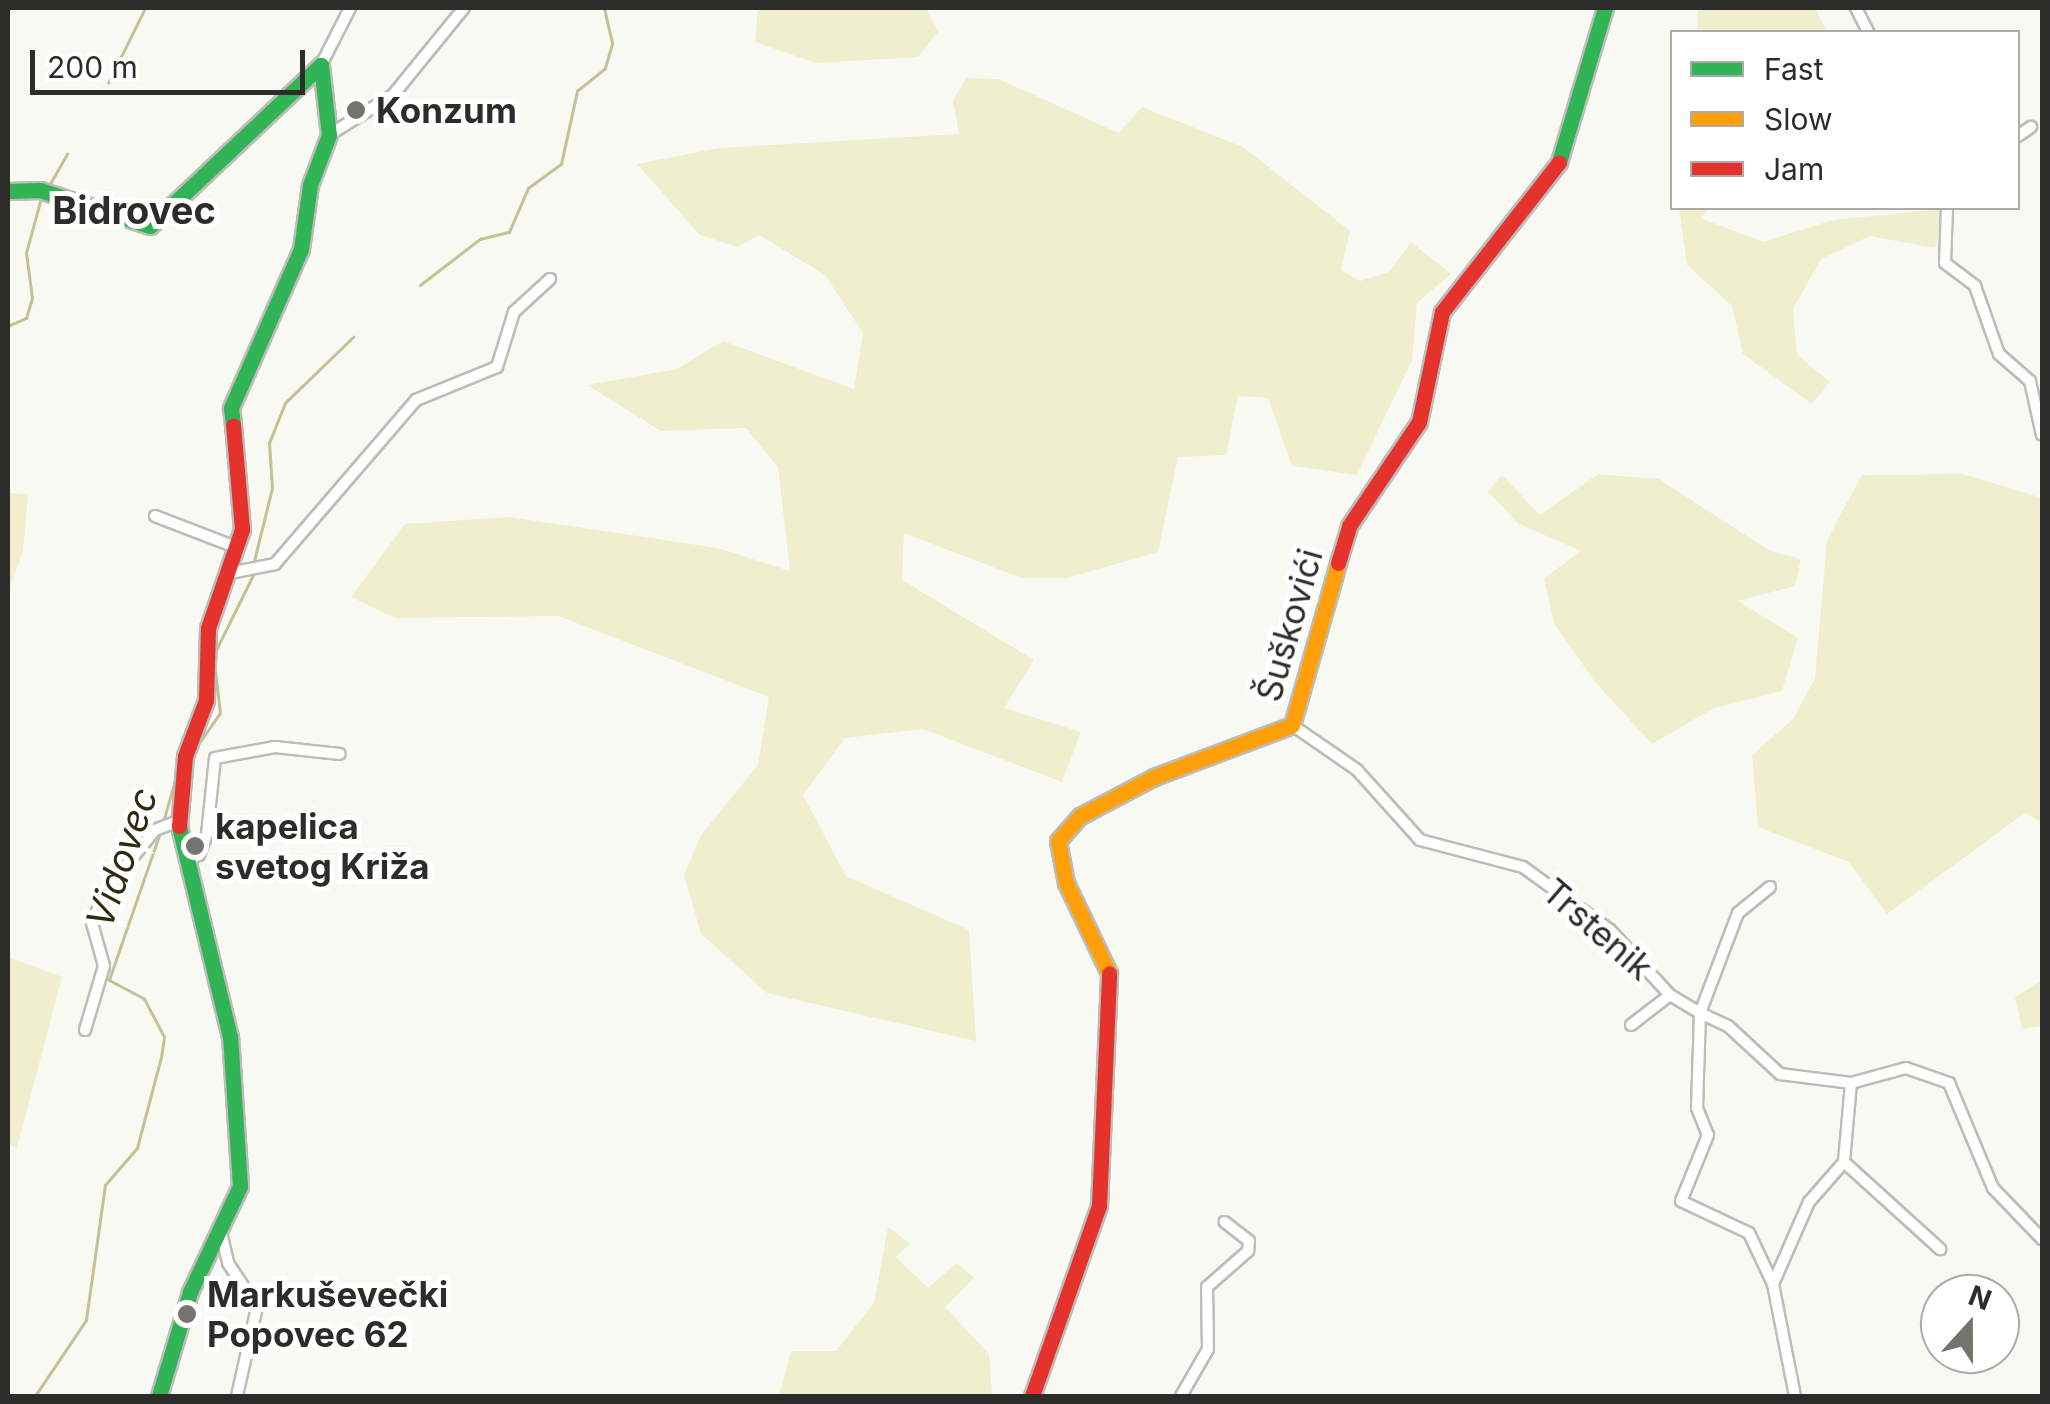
<!DOCTYPE html>
<html>
<head>
<meta charset="utf-8">
<style>
	body { margin:0 }
	#map { position:relative; width:2050px; height:1404px; overflow:hidden; background:#f9f9f4; font-family:Inter,sans-serif }
	div>[style] { position:absolute }
	.green>* { inset:0; background:#efefce }
	.stream>* { height:2.5px; margin:-1.25px; padding:0 1.25px; transform-origin:1.25px; border-radius:1.25px; background:#c2c294 }
	.roads { filter:drop-shadow(2px 0 #bcbcb8) drop-shadow(-2px 0 #bcbcb8) drop-shadow(0 2px #bcbcb8) drop-shadow(0 -2px #bcbcb8) }
	.street>* { height:10px; margin:-5px; padding:0 5px; transform-origin:5px; border-radius:5px; background:#fefefd }
	.fast>* { height:15px; margin:-7.5px; padding:0 7.5px; transform-origin:7.5px; border-radius:7.5px; background:#30b455 }
	.slow>* { height:15px; margin:-7.5px; padding:0 7.5px; transform-origin:7.5px; border-radius:7.5px; background:#ff9f0a }
	.jam>* { height:15px; margin:-7.5px; padding:0 7.5px; transform-origin:7.5px; border-radius:7.5px; background:#e5322d }
	.dots>* { width:28px; height:28px; translate:-50% -50%; box-sizing:border-box; border:5px solid #fff; border-radius:50% }
	span { translate:-50% -50%; white-space:nowrap; text-align:center; line-height:1.15; -webkit-text-stroke:10px #fff; paint-order:stroke }
	.poi-label { font-size:35px; color:#2c2c28; font-weight:700 }
	.left { translate:0 -50%; text-align:left }
	.street-label { font-size:35px; color:#2c2c28 }
	.neighbourhood-label { font-size:38px; color:#2c2c28; font-weight:700 }
	.water-label { font-size:38px; color:#2d2c0f; font-style:italic }
	.frame { position:absolute; inset:0; border:10px solid #2c2c28; pointer-events:none }
	.legend { position:absolute; left:1670px; top:30px; width:350px; height:180px; box-sizing:border-box; background:#fff; border:2px solid #ababa9; margin:0; padding:12px 18px; list-style:none; font-size:30px; color:#2c2c28 }
	.legend li { display:flex; align-items:center; gap:20px; height:50px }
	.legend b { width:50px; border:2px solid #ababa9 }
	.north { position:absolute; left:1920px; top:1274px; width:100px; height:100px; box-sizing:border-box; background:#fff; border:2px solid #ababa9; border-radius:50%; rotate:21deg; font-size:28px; font-weight:700; line-height:40px; text-align:center; color:#2c2c28 }
	.north::after { content:''; display:block; margin:auto; width:35px; height:45px; background:#74746f; clip-path:polygon(50% 0,100% 100%,50% 72%,0 100%) }
	.scale { position:absolute; left:30px; top:50px; width:275px; height:45px; box-sizing:border-box; border:5px solid #2c2c28; border-top:0; padding-left:12px; font-size:30px; line-height:35px; white-space:nowrap; color:#2c2c28; -webkit-text-stroke:8px #fff; paint-order:stroke }
</style>
</head>
<body>
<div id="map">
	<div class="green">
		<i style="clip-path:polygon(758px 8px,926px 8px,938px 32px,918px 57px,816px 63px,755px 42px)"></i>
		<i style="clip-path:polygon(1698px 8px,1815px 8px,1827px 32px,1697px 32px)"></i>
		<i style="clip-path:polygon(966px 78px,998px 79px,1119px 133px,1142px 107px,1243px 147px,1350px 231px,1341px 270px,1360px 281px,1389px 272px,1411px 242px,1451px 274px,1417px 303px,1412px 360px,1357px 475px,1292px 466px,1268px 398px,1238px 396px,1226px 455px,1178px 457px,1158px 552px,1067px 578px,1021px 578px,904px 533px,902px 580px,1034px 660px,1004px 708px,1081px 732px,1062px 782px,923px 729px,845px 738px,803px 795px,846px 876px,969px 930px,976px 1041px,767px 993px,701px 934px,684px 875px,701px 835px,758px 765px,769px 697px,558px 616px,395px 618px,351px 597px,405px 524px,509px 517px,718px 548px,790px 571px,778px 467px,746px 428px,661px 431px,587px 385px,677px 369px,723px 341px,854px 389px,863px 333px,825px 275px,759px 235px,738px 247px,700px 235px,637px 164px,719px 148px,959px 134px,953px 101px)"></i>
		<i style="clip-path:polygon(1679px 208px,1711px 208px,1700px 218px,1763px 242px,1833px 220px,1948px 208px,1935px 248px,1870px 236px,1821px 259px,1793px 309px,1797px 355px,1830px 382px,1812px 404px,1743px 354px,1732px 306px,1687px 265px)"></i>
		<i style="clip-path:polygon(1598px 474px,1659px 479px,1770px 551px,1801px 559px,1795px 586px,1738px 601px,1798px 638px,1782px 691px,1714px 708px,1652px 744px,1595px 682px,1554px 623px,1544px 578px,1581px 551px,1519px 524px,1488px 492px,1502px 475px,1540px 515px)"></i>
		<i style="clip-path:polygon(1963px 474px,2042px 498px,2042px 823px,2025px 813px,1887px 914px,1849px 862px,1758px 827px,1752px 755px,1793px 719px,1815px 678px,1827px 540px,1862px 475px)"></i>
		<i style="clip-path:polygon(8px 493px,28px 494px,23px 552px,8px 592px)"></i>
		<i style="clip-path:polygon(8px 957px,62px 977px,17px 1148px,8px 1144px)"></i>
		<i style="clip-path:polygon(2042px 980px,2042px 1026px,2022px 1029px,2015px 997px)"></i>
		<i style="clip-path:polygon(888px 1227px,910px 1244px,896px 1257px,928px 1288px,957px 1263px,974px 1278px,945px 1307px,989px 1354px,992px 1396px,779px 1396px,791px 1351px,836px 1351px,874px 1303px)"></i>
	</div>
	<div class="stream">
		<i style="left:108px;top:83px;width:84px;rotate:-63.7deg"></i>
		<i style="left:48px;top:187px;width:38px;rotate:-60deg"></i>
		<i style="left:420px;top:285px;width:76px;rotate:-37.5deg"></i>
		<i style="left:480px;top:239px;width:30px;rotate:-14deg"></i>
		<i style="left:509px;top:232px;width:48px;rotate:-66.6deg"></i>
		<i style="left:528px;top:188px;width:41px;rotate:-36deg"></i>
		<i style="left:561px;top:164px;width:75px;rotate:-77.6deg"></i>
		<i style="left:577px;top:91px;width:36px;rotate:-39deg"></i>
		<i style="left:605px;top:68px;width:26px;rotate:-74deg"></i>
		<i style="left:612px;top:43px;width:36px;rotate:-103deg"></i>
		<i style="left:8px;top:326px;width:20px;rotate:-24deg"></i>
		<i style="left:26px;top:318px;width:21px;rotate:-73deg"></i>
		<i style="left:32px;top:298px;width:45px;rotate:-97.6deg"></i>
		<i style="left:26px;top:253px;width:57px;rotate:-74.7deg"></i>
		<i style="left:253px;top:565px;width:79px;rotate:-76.1deg"></i>
		<i style="left:272px;top:488px;width:45px;rotate:-93.8deg"></i>
		<i style="left:269px;top:443px;width:43px;rotate:-68.2deg"></i>
		<i style="left:285px;top:403px;width:95px;rotate:-44.1deg"></i>
		<i style="left:214px;top:654px;width:90px;rotate:-63.7deg"></i>
		<i style="left:197px;top:746px;width:40px;rotate:-55.1deg"></i>
		<i style="left:220px;top:713px;width:51px;rotate:-96.7deg"></i>
		<i style="left:163px;top:822px;width:47px;rotate:-73.9deg"></i>
		<i style="left:35px;top:1396px;width:92px;rotate:-56.1deg"></i>
		<i style="left:86px;top:1320px;width:136px;rotate:-82deg"></i>
		<i style="left:105px;top:1185px;width:49px;rotate:-49.1deg"></i>
		<i style="left:137px;top:1148px;width:94px;rotate:-75.2deg"></i>
		<i style="left:161px;top:1057px;width:20px;rotate:-81deg"></i>
		<i style="left:164px;top:1037px;width:43px;rotate:-117.8deg"></i>
		<i style="left:144px;top:999px;width:40px;rotate:-152deg"></i>
		<i style="left:109px;top:980px;width:159px;rotate:-70.9deg"></i>
	</div>
	<div class="roads">
		<div class="street">
			<i style="left:1856px;top:8px;width:27px;rotate:63deg"></i>
			<i style="left:321px;top:65px;width:64px;rotate:-63deg"></i>
			<i style="left:329px;top:135px;width:75px;rotate:-32deg"></i>
			<i style="left:393px;top:95px;width:112px;rotate:-50.8deg"></i>
			<i style="left:2018px;top:136px;width:16px;rotate:-35deg"></i>
			<i style="left:1947px;top:208px;width:55px;rotate:92.1deg"></i>
			<i style="left:1945px;top:263px;width:38px;rotate:37deg"></i>
			<i style="left:1975px;top:286px;width:72px;rotate:70.6deg"></i>
			<i style="left:1999px;top:354px;width:41px;rotate:41.1deg"></i>
			<i style="left:2030px;top:381px;width:55px;rotate:77.5deg"></i>
			<i style="left:155px;top:516px;width:89px;rotate:21.1deg"></i>
			<i style="left:230px;top:573px;width:46px;rotate:-11.3deg"></i>
			<i style="left:275px;top:564px;width:216px;rotate:-49.3deg"></i>
			<i style="left:416px;top:400px;width:87px;rotate:-22.2deg"></i>
			<i style="left:497px;top:367px;width:58px;rotate:-72.8deg"></i>
			<i style="left:514px;top:312px;width:49px;rotate:-42.5deg"></i>
			<i style="left:1292px;top:725px;width:79px;rotate:34.7deg"></i>
			<i style="left:1357px;top:770px;width:94px;rotate:48deg"></i>
			<i style="left:1420px;top:840px;width:106px;rotate:14.7deg"></i>
			<i style="left:1523px;top:867px;width:107px;rotate:35.9deg"></i>
			<i style="left:1610px;top:930px;width:88px;rotate:47.3deg"></i>
			<i style="left:1670px;top:995px;width:35px;rotate:31deg"></i>
			<i style="left:1700px;top:1013px;width:95px;rotate:91.8deg"></i>
			<i style="left:1697px;top:1108px;width:29px;rotate:68deg"></i>
			<i style="left:1708px;top:1135px;width:71px;rotate:112.2deg"></i>
			<i style="left:1681px;top:1201px;width:75px;rotate:25.2deg"></i>
			<i style="left:1749px;top:1233px;width:56px;rotate:64.8deg"></i>
			<i style="left:1773px;top:1284px;width:114px;rotate:78.9deg"></i>
			<i style="left:189px;top:859px;width:11px;rotate:-22deg"></i>
			<i style="left:199px;top:855px;width:22px;rotate:-69deg"></i>
			<i style="left:207px;top:834px;width:76px;rotate:-84deg"></i>
			<i style="left:215px;top:758px;width:61px;rotate:-10.4deg"></i>
			<i style="left:275px;top:747px;width:65px;rotate:6.1deg"></i>
			<i style="left:1770px;top:887px;width:41px;rotate:140.9deg"></i>
			<i style="left:1738px;top:913px;width:107px;rotate:110.8deg"></i>
			<i style="left:1700px;top:1013px;width:31px;rotate:25deg"></i>
			<i style="left:1728px;top:1026px;width:71px;rotate:42.7deg"></i>
			<i style="left:1780px;top:1074px;width:72px;rotate:7.2deg"></i>
			<i style="left:1851px;top:1083px;width:79px;rotate:95.1deg"></i>
			<i style="left:1844px;top:1162px;width:130px;rotate:42.2deg"></i>
			<i style="left:1631px;top:1025px;width:49px;rotate:-37.6deg"></i>
			<i style="left:85px;top:1030px;width:67px;rotate:-73.5deg"></i>
			<i style="left:104px;top:966px;width:45px;rotate:-105.6deg"></i>
			<i style="left:92px;top:923px;width:36px;rotate:-67deg"></i>
			<i style="left:106px;top:890px;width:77px;rotate:-50.8deg"></i>
			<i style="left:155px;top:830px;width:25px;rotate:-21deg"></i>
			<i style="left:1851px;top:1083px;width:57px;rotate:-15.3deg"></i>
			<i style="left:1906px;top:1068px;width:46px;rotate:19.2deg"></i>
			<i style="left:1949px;top:1083px;width:114px;rotate:67.3deg"></i>
			<i style="left:1993px;top:1188px;width:71px;rotate:46.1deg"></i>
			<i style="left:221px;top:1232px;width:32px;rotate:77deg"></i>
			<i style="left:228px;top:1263px;width:53px;rotate:56.6deg"></i>
			<i style="left:257px;top:1307px;width:91px;rotate:102.7deg"></i>
			<i style="left:1773px;top:1284px;width:90px;rotate:-66.3deg"></i>
			<i style="left:1809px;top:1202px;width:53px;rotate:-48.8deg"></i>
			<i style="left:1181px;top:1396px;width:54px;rotate:-60.1deg"></i>
			<i style="left:1208px;top:1349px;width:62px;rotate:-90.9deg"></i>
			<i style="left:1207px;top:1287px;width:55px;rotate:-41.3deg"></i>
			<i style="left:1248px;top:1251px;width:10px;rotate:-84deg"></i>
			<i style="left:1249px;top:1241px;width:31px;rotate:-142deg"></i>
		</div>
		<div class="fast">
			<i style="left:1559px;top:162px;width:161px;rotate:-73.4deg"></i>
			<i style="left:8px;top:191px;width:32px;rotate:-2deg"></i>
			<i style="left:40px;top:190px;width:116px;rotate:18.1deg"></i>
			<i style="left:150px;top:226px;width:235px;rotate:-43.3deg"></i>
			<i style="left:321px;top:65px;width:70px;rotate:83.5deg"></i>
			<i style="left:329px;top:135px;width:53px;rotate:110.8deg"></i>
			<i style="left:310px;top:185px;width:65px;rotate:98deg"></i>
			<i style="left:301px;top:249px;width:174px;rotate:113.8deg"></i>
			<i style="left:231px;top:408px;width:17px;rotate:83deg"></i>
			<i style="left:159px;top:1396px;width:109px;rotate:-73.4deg"></i>
			<i style="left:190px;top:1292px;width:117px;rotate:-64.7deg"></i>
			<i style="left:240px;top:1186px;width:149px;rotate:-93.8deg"></i>
			<i style="left:230px;top:1037px;width:217px;rotate:-103.6deg"></i>
		</div>
		<div class="slow">
			<i style="left:1109px;top:973px;width:100px;rotate:-115.5deg"></i>
			<i style="left:1066px;top:883px;width:43px;rotate:-100.8deg"></i>
			<i style="left:1058px;top:841px;width:33px;rotate:-49deg"></i>
			<i style="left:1080px;top:816px;width:84px;rotate:-27.8deg"></i>
			<i style="left:1154px;top:777px;width:147px;rotate:-20.6deg"></i>
			<i style="left:1292px;top:725px;width:168px;rotate:-74.1deg"></i>
		</div>
		<div class="jam">
			<i style="left:1338px;top:563px;width:39px;rotate:-73deg"></i>
			<i style="left:1349px;top:526px;width:125px;rotate:-56.1deg"></i>
			<i style="left:1419px;top:422px;width:112px;rotate:-78.2deg"></i>
			<i style="left:1442px;top:312px;width:190px;rotate:-52deg"></i>
			<i style="left:179px;top:826px;width:70px;rotate:-85.1deg"></i>
			<i style="left:185px;top:756px;width:60px;rotate:-69.4deg"></i>
			<i style="left:206px;top:700px;width:72px;rotate:-88.4deg"></i>
			<i style="left:208px;top:628px;width:105px;rotate:-71deg"></i>
			<i style="left:242px;top:529px;width:104px;rotate:-94.9deg"></i>
			<i style="left:1032px;top:1396px;width:201px;rotate:-70.6deg"></i>
			<i style="left:1099px;top:1206px;width:233px;rotate:-87.5deg"></i>
		</div>
	</div>
	<div class="dots">
		<i style="left:356px;top:110px;background:#74746f"></i>
		<i style="left:195px;top:846px;background:#74746f"></i>
		<i style="left:187px;top:1314px;background:#74746f"></i>
	</div>
	<div class="poi-label">
		<span class="left" style="left:376px;top:110px">Konzum</span>
		<span class="left" style="left:215px;top:846px">kapelica<br>svetog Križa</span>
		<span class="left" style="left:207px;top:1314px">Markuševečki<br>Popovec 62</span>
	</div>
	<div class="street-label">
		<span style="left:1289px;top:625px;rotate:-74deg">Šuškovići</span>
		<span style="left:1598px;top:929px;rotate:41deg">Trstenik</span>
	</div>
	<div class="neighbourhood-label">
		<span style="left:134px;top:211px">Bidrovec</span>
	</div>
	<div class="water-label">
		<span style="left:122px;top:858px;rotate:-71deg">Vidovec</span>
	</div>
	<div class="frame"></div>
	<ul class="legend">
	<li><b style="height:12px;background:#30b455"></b>Fast</li>
	<li><b style="height:12px;background:#ff9f0a"></b>Slow</li>
	<li><b style="height:12px;background:#e5322d"></b>Jam</li>
	</ul>
	<div class="north">N</div>
	<div class="scale">200 m</div>
</div>
</body>
</html>
